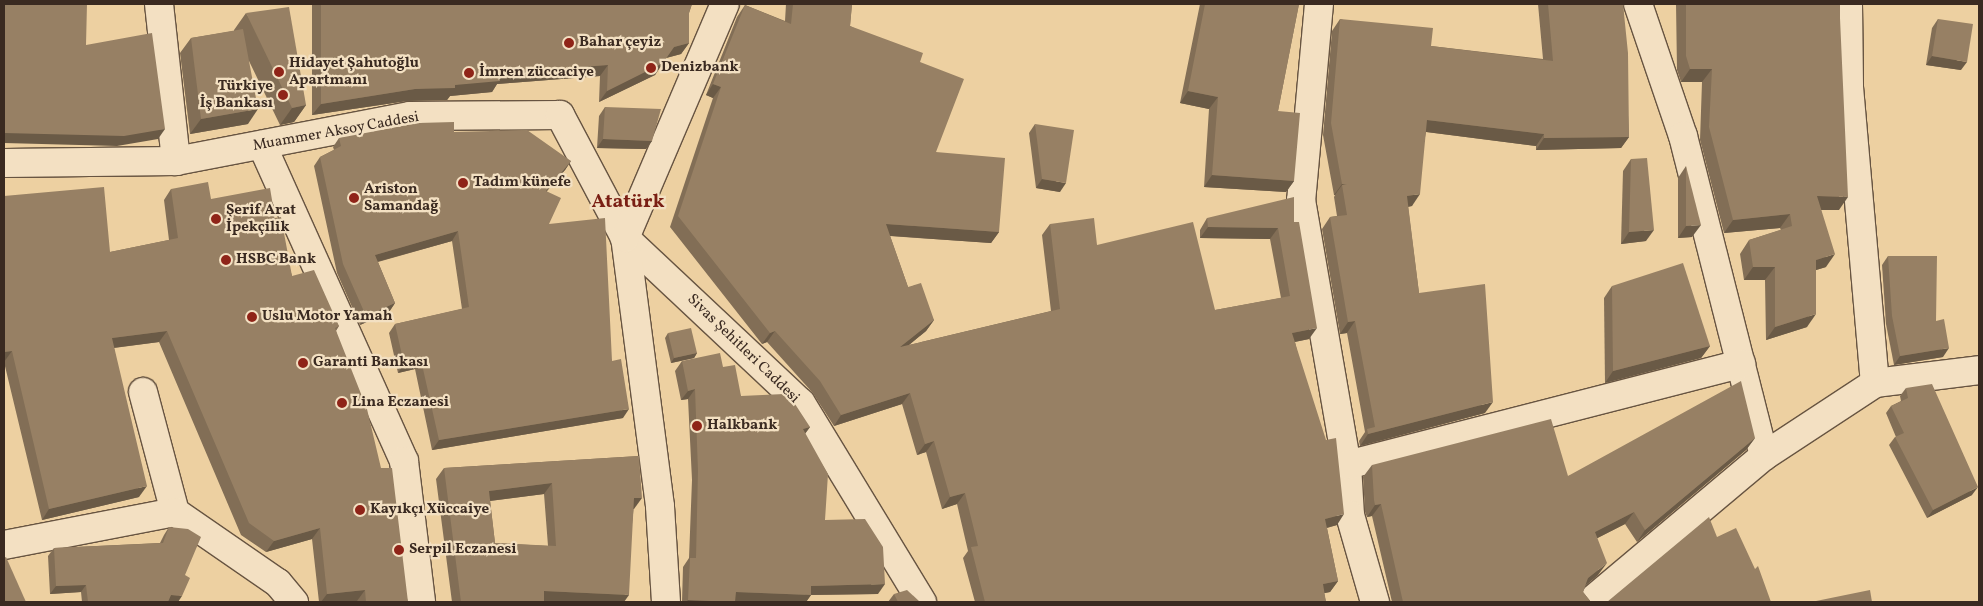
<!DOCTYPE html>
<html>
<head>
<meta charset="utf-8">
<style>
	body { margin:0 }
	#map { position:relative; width:1983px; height:606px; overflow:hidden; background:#edd0a1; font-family:Vollkorn,serif }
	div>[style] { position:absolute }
	.roads { filter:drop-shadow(1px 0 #675441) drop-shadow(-1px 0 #675441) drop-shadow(0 1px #675441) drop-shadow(0 -1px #675441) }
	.minor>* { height:28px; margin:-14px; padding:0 14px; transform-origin:14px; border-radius:14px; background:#f3e0c2 }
	.wall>* { inset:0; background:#826e56 }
	.shaded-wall>* { inset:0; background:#6a5a46 }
	.building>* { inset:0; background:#978064 }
	.dots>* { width:14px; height:14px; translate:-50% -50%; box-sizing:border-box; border:2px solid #f3e0c2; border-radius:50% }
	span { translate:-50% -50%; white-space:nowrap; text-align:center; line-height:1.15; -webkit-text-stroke:4.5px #f3e0c2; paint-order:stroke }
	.poi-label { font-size:15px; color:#3a2a21; font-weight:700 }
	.left { translate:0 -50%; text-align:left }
	.right { translate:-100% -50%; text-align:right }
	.street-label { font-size:15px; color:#3a2a21 }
	.district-label { font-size:20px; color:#7a1f14; font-weight:700 }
	.frame { position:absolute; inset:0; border:5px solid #3a2a21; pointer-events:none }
</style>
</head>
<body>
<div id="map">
	<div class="roads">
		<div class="minor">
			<i style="left:159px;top:4px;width:158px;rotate:83.8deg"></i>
			<i style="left:1319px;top:4px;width:197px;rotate:95.2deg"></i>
			<i style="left:1301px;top:200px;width:269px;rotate:80.2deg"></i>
			<i style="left:1347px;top:465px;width:50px;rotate:86.6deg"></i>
			<i style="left:1350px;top:515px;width:91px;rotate:74deg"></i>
			<i style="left:1638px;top:4px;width:139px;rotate:71.2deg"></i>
			<i style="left:1683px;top:136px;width:330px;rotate:75.8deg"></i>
			<i style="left:1848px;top:4px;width:83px;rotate:89.3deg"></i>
			<i style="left:1849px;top:87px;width:297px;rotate:85deg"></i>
			<i style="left:262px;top:145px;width:346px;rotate:65.8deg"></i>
			<i style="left:404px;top:461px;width:142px;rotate:83.1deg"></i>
			<i style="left:4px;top:163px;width:172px;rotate:-0.7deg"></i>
			<i style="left:176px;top:161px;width:238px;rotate:-10.9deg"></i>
			<i style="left:410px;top:116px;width:150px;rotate:-0.4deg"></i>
			<i style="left:560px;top:115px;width:139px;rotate:62.1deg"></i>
			<i style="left:625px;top:238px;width:241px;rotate:43.2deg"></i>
			<i style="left:801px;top:403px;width:233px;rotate:58.7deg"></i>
			<i style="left:143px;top:392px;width:124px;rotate:75.1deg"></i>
			<i style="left:175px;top:512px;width:125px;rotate:34.6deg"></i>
			<i style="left:278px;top:583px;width:25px;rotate:50deg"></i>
			<i style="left:1347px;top:465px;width:407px;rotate:-14.4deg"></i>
			<i style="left:4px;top:545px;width:174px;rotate:-10.9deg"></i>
			<i style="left:666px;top:602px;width:96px;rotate:-93.6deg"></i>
			<i style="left:660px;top:506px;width:270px;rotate:-97.4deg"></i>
			<i style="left:625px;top:238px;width:254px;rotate:-66.9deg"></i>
			<i style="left:1590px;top:602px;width:227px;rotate:-40deg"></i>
			<i style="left:1764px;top:456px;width:133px;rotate:-33.3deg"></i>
			<i style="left:1875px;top:383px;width:105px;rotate:-7.1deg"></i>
		</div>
	</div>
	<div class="wall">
		<i style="clip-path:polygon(312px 4px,692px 4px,689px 13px,689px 43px,681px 54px,666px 58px,655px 75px,599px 102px,600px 76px,497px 84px,492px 92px,450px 96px,447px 100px,407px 101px,312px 115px)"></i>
		<i style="clip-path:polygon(786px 4px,852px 4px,850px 26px,920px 62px,936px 152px,999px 232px,991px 243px,890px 236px,908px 287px,934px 320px,926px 331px,909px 345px,1051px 311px,1042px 235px,1050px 224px,1097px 245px,1215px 310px,1281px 298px,1270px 239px,1200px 238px,1200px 230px,1207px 218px,1294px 222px,1309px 339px,1295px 342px,1337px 525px,1327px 528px,1338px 581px,1330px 592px,1324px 593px,1326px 602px,975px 602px,963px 558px,968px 551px,957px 504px,942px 509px,926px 452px,917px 455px,902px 404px,834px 426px,812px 392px,767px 342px,762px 344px,670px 227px,713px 98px,706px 95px,737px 17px,745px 5px,785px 21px)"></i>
		<i style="clip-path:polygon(1200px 4px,1299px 4px,1278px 111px,1294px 181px,1286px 192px,1204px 187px,1209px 109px,1180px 103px)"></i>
		<i style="clip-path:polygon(1538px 4px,1623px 4px,1629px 137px,1621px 148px,1536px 150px,1536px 146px,1426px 132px,1412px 206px,1408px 207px,1419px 293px,1485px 413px,1360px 446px,1359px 441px,1365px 432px,1347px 333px,1340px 334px,1322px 229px,1330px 217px,1337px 216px,1334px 197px,1335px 195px,1334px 195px,1323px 135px,1332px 31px,1340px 19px,1431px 46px,1543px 59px)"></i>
		<i style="clip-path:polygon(1676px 4px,1840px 4px,1839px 210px,1821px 210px,1826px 267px,1816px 270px,1807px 327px,1766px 340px,1765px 280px,1744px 280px,1740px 254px,1749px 240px,1781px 230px,1780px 228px,1724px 233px,1700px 140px,1702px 82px,1681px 82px,1677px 70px)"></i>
		<i style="clip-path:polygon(246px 13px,306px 105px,294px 122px,280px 125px,249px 61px,248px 124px,190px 134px,180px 53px,191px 38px,234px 31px,234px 30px)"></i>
		<i style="clip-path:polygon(1938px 19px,1961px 70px,1926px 65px,1932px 28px)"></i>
		<i style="clip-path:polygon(605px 107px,652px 141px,646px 149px,597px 148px,599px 116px)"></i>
		<i style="clip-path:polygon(1035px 124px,1060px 192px,1036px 188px,1029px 133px)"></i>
		<i style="clip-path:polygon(454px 132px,571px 161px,565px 170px,547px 191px,549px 224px,612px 361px,623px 418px,432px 450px,415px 369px,398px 373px,389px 333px,395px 324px,462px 309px,452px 241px,378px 262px,395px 303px,389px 312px,360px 325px,337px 273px,314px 166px,320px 157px,334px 150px,333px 147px,339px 138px)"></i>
		<i style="clip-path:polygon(1631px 159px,1646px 241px,1621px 244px,1623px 171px)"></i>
		<i style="clip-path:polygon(1686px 166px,1692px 237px,1678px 238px,1678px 178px)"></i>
		<i style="clip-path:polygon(171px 189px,211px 199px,275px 218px,292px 276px,339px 326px,336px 331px,408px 602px,358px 602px,357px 601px,343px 602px,319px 602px,312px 539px,266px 552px,241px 535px,159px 342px,114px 348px,139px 497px,42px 520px,4px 362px,4px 196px,110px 252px,169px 240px,164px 200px)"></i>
		<i style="clip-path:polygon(1888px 256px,1936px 321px,1943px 357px,1894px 365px,1886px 324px,1882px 265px)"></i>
		<i style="clip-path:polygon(1612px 286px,1710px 346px,1701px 358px,1605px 383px,1604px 298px)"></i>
		<i style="clip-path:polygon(668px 333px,697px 353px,694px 358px,671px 363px,665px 338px)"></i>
		<i style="clip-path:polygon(682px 361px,723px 367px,741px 396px,810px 427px,805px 434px,825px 520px,878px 594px,811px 595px,806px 602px,682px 602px,683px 567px,689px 558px,692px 480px,688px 399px,681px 400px,675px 371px)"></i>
		<i style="clip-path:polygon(1906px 388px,1972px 495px,1927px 518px,1889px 445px,1895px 437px,1896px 437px,1886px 413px,1891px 406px,1901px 401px,1900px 396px)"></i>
		<i style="clip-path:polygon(1755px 438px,1746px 450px,1637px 542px,1625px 524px,1597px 538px,1598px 575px,1586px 585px,1583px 592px,1591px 602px,1392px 602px,1372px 516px,1367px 517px,1365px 512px,1363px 477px,1372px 465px,1568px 476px)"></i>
		<i style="clip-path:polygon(evenodd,639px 456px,624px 602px,452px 602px,436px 479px,444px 468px,639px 456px,544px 494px,548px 546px,495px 543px,490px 501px,544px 494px)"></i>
		<i style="clip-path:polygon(169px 527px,185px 575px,178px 602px,82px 602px,81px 592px,50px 594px,48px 556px,54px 548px,160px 543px,164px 535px)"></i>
		<i style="clip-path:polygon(894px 594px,920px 602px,888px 602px)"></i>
	</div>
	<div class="shaded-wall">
		<i style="clip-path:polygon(689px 43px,681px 54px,666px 58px,674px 47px)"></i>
		<i style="clip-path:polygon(1932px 56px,1967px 62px,1961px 70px,1926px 65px)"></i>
		<i style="clip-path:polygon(663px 63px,655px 75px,599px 102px,607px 91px)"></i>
		<i style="clip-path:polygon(608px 65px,600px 76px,497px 84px,492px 92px,450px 96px,447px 100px,407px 101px,312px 115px,321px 104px,415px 89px,455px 85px,499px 73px)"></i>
		<i style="clip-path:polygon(1690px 69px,1712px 69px,1702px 82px,1681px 82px)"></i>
		<i style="clip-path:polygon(713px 84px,721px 87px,713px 98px,706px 95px)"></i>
		<i style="clip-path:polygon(1188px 91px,1218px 97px,1209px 109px,1180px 103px)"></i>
		<i style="clip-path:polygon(306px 105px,294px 122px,280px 125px,292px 108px)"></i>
		<i style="clip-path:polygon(258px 109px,248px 124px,190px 134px,201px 119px)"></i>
		<i style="clip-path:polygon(1427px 120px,1544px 134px,1536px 146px,1419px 131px)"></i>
		<i style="clip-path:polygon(165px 129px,158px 139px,117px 146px,4px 143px,4px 133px)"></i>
		<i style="clip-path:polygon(1629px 137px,1621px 148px,1536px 150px,1544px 138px)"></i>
		<i style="clip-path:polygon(603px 139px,652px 141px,646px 149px,597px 148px)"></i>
		<i style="clip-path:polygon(571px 161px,565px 170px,539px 200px,546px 191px)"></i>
		<i style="clip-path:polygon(1212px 175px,1294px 181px,1286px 192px,1204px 187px)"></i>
		<i style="clip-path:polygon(1042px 179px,1066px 183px,1060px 192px,1036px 188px)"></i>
		<i style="clip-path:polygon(1342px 184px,1347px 184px,1342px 185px,1335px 195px,1334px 195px)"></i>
		<i style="clip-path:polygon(1420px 194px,1412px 206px,1398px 208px,1407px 196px)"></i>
		<i style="clip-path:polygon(1817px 196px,1848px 197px,1839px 210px,1808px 210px)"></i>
		<i style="clip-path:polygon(1790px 214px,1780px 228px,1724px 233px,1733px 220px)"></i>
		<i style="clip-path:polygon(886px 224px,999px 232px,991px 243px,878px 235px)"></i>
		<i style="clip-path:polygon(1701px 225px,1692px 237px,1678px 238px,1686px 226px)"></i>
		<i style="clip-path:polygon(1208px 227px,1278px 228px,1270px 239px,1200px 238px)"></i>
		<i style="clip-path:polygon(1654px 230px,1646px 241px,1621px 244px,1629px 232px)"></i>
		<i style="clip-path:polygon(458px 231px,452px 241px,369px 264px,375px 255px)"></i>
		<i style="clip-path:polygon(1835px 254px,1826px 267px,1806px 273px,1816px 260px)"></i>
		<i style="clip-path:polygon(1753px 267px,1775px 267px,1765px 280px,1744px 280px)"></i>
		<i style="clip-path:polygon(395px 303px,389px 312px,360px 325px,366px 316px)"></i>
		<i style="clip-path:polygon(1816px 314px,1807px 327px,1766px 340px,1775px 327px)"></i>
		<i style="clip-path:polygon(934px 320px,926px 331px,893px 358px,900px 347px)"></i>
		<i style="clip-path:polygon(1355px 321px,1347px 333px,1340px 334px,1348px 322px)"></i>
		<i style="clip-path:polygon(1317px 328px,1309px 339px,1284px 344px,1292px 333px)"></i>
		<i style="clip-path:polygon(167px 331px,159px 342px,104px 349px,112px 338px)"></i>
		<i style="clip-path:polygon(775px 331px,767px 342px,762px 344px,770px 333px)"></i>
		<i style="clip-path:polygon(1710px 346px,1701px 358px,1605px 383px,1613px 371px)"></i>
		<i style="clip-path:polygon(1949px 348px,1943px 357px,1894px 365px,1900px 356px)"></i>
		<i style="clip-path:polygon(12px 351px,4px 362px,4px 352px)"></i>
		<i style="clip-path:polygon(697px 353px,694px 358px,671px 363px,674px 358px)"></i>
		<i style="clip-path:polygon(421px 360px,415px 369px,398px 373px,404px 364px)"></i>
		<i style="clip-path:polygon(695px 389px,688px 399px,681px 400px,688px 391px)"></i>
		<i style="clip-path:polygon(910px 393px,902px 404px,834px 426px,841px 415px)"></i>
		<i style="clip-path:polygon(1493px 402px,1485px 413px,1360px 446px,1368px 434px)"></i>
		<i style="clip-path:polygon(629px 409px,623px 418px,432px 450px,439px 440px)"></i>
		<i style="clip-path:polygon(810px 427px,803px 436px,803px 429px)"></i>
		<i style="clip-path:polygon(1755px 438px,1746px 450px,1637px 542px,1645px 530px)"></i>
		<i style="clip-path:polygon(934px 441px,926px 452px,917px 455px,925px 444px)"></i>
		<i style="clip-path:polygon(552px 483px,544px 494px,481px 502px,489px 491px)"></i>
		<i style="clip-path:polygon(147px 486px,139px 497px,42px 520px,49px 509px)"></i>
		<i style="clip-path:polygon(1978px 487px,1972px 495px,1927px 518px,1933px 510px)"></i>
		<i style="clip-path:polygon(965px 493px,957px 504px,942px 509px,950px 497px)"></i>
		<i style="clip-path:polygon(634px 498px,642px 498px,634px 509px,626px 509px)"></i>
		<i style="clip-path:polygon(1381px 504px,1372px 516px,1367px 517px,1375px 505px)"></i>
		<i style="clip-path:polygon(1634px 512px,1625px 524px,1586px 544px,1595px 532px)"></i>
		<i style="clip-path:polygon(1344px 514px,1337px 525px,1318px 530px,1325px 519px)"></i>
		<i style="clip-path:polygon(320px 528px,312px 539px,266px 552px,274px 541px)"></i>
		<i style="clip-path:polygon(1607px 563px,1598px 575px,1580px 590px,1588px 578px)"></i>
		<i style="clip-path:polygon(1338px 581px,1330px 592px,1315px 595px,1323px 584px)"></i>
		<i style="clip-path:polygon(885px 584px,878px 594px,805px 595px,811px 586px)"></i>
		<i style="clip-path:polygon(86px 585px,81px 592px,50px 594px,56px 586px)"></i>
		<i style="clip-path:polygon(365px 590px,357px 601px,343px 602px,321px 602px,327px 594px)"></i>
		<i style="clip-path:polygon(544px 591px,629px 595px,624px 602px,537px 602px)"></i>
		<i style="clip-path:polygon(736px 592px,811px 595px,806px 602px,729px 602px)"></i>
		<i style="clip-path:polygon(171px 595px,182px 596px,178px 602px,166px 602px)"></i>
		<i style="clip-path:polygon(688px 600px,735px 602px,686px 602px)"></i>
	</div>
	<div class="building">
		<i style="clip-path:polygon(4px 4px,87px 4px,86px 45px,152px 33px,165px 129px,124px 136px,4px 133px)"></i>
		<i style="clip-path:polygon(321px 4px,692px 4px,689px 13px,689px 43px,674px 47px,663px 63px,607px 91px,608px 65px,499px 73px,500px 81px,455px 85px,455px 88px,415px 89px,321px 104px)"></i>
		<i style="clip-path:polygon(793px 4px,852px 4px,850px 26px,923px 53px,920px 62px,964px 79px,936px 152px,1005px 158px,999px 232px,886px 224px,908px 287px,921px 283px,934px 320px,900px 347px,1060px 309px,1050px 224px,1094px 218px,1097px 245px,1193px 222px,1215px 310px,1290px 296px,1278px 228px,1208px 227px,1207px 218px,1294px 197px,1294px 222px,1299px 222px,1317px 328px,1292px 333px,1326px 440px,1336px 438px,1344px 514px,1325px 519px,1338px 581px,1323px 584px,1326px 602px,985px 602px,971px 547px,978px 546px,965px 493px,950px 497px,934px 441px,925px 444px,910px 393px,841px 415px,820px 381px,775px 331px,770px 333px,678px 216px,721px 87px,713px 84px,745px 5px,791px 24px)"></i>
		<i style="clip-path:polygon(1205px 4px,1299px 4px,1278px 111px,1300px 113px,1294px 181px,1212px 175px,1218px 97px,1188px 91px)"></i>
		<i style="clip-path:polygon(1548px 4px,1623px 4px,1628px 53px,1629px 137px,1544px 138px,1544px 134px,1427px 120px,1420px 194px,1407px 196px,1419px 293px,1485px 284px,1493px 402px,1368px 434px,1367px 429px,1375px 427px,1355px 321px,1348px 322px,1330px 217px,1347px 215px,1342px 185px,1347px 184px,1342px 184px,1331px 123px,1340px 19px,1433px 28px,1431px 46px,1553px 61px)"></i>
		<i style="clip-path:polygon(1686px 4px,1840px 4px,1840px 18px,1848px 197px,1817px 196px,1835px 254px,1816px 260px,1816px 314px,1775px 327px,1775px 267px,1753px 267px,1749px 240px,1792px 226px,1790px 214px,1733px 220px,1709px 127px,1712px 69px,1690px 69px,1686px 56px)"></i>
		<i style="clip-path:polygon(289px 7px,306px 105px,292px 108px,246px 13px)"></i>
		<i style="clip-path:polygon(1938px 19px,1973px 24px,1967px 62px,1932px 56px)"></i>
		<i style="clip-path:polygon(243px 29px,258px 109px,201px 119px,191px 38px)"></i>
		<i style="clip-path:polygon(605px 107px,661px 109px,652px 141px,603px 139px)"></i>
		<i style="clip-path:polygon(454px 122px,454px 132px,527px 130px,571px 161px,546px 191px,561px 198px,549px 224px,605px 218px,612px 361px,621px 359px,629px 409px,439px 440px,421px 360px,404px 364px,395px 324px,469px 307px,458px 231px,375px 255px,395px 303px,366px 316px,343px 264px,320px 157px,341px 146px,339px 138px,418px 123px)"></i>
		<i style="clip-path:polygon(1035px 124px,1074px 130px,1066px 183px,1042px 179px)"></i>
		<i style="clip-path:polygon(1647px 158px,1654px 230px,1629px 232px,1631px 159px)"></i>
		<i style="clip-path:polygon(1686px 166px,1701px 225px,1686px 226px)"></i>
		<i style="clip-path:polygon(208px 182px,211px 199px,270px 188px,275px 218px,281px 217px,292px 276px,314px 270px,339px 326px,335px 328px,367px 409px,381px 468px,392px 468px,408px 602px,366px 602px,365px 590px,327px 594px,320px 528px,274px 541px,249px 523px,167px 331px,112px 338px,147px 486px,49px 509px,12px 351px,4px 352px,4px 196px,104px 187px,110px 252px,178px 238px,171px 189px)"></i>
		<i style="clip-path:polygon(1888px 256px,1937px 256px,1936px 321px,1944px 319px,1949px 348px,1900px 356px,1892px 316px)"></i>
		<i style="clip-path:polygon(1683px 263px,1710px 346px,1613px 371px,1612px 286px)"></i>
		<i style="clip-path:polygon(691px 328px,697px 353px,674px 358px,668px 333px)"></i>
		<i style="clip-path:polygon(720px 353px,723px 367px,735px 365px,741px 396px,784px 394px,795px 404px,810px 427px,803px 429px,828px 474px,825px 520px,865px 519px,883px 547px,885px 584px,811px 586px,811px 595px,736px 592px,735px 602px,688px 600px,690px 558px,696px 558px,698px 471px,695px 389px,688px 391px,682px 361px)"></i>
		<i style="clip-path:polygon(1741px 381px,1755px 438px,1645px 530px,1634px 512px,1595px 532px,1607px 563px,1588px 578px,1583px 592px,1591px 602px,1403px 602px,1381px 504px,1375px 505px,1374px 500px,1372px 465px,1551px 419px,1568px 476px)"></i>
		<i style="clip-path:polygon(1932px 384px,1978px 487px,1933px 510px,1895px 437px,1904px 433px,1891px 406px,1908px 398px,1906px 388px)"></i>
		<i style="clip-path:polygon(evenodd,639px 456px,642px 498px,634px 498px,629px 595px,544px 591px,544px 602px,461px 602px,444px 468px,639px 456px,552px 483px,556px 546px,495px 543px,489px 491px,552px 483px)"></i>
		<i style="clip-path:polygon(1709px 517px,1717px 537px,1736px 528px,1755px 569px,1758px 566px,1771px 602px,1607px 602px)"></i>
		<i style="clip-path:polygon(169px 527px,188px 529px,201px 537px,185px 575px,190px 578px,182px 596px,171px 595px,168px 602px,88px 602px,86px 585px,56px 586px,54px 548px,163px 543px)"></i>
		<i style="clip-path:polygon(6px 557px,26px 602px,4px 602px,4px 558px)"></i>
		<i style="clip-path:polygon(907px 590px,920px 602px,898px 602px,894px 594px)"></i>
		<i style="clip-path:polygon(1870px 590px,1872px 602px,1816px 602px,1816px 601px)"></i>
	</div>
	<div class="dots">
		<i style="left:569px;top:43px;background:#8f2418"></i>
		<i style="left:651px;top:68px;background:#8f2418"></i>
		<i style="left:279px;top:72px;background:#8f2418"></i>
		<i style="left:469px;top:73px;background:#8f2418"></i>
		<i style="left:283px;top:95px;background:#8f2418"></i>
		<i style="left:463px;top:183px;background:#8f2418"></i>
		<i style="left:354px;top:198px;background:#8f2418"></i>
		<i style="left:216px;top:219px;background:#8f2418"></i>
		<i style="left:226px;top:260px;background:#8f2418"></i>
		<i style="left:252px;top:317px;background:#8f2418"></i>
		<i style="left:303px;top:363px;background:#8f2418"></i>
		<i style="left:342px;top:403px;background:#8f2418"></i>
		<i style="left:697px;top:426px;background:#8f2418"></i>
		<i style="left:360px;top:510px;background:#8f2418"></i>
		<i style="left:399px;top:550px;background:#8f2418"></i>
	</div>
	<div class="poi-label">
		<span class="left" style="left:579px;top:43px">Bahar çeyiz</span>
		<span class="left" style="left:289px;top:72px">Hidayet Şahutoğlu<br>Apartmanı</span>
		<span class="left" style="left:661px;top:68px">Denizbank</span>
		<span class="left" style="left:479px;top:73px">İmren züccaciye</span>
		<span class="right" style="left:273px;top:95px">Türkiye<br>İş Bankası</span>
		<span class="left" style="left:473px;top:183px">Tadım künefe</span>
		<span class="left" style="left:364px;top:198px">Ariston<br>Samandağ</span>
		<span class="left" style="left:226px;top:219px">Şerif Arat<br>İpekçilik</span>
		<span class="left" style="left:236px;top:260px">HSBC Bank</span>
		<span class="left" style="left:262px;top:317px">Uslu Motor Yamah</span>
		<span class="left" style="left:313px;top:363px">Garanti Bankası</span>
		<span class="left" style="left:352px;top:403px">Lina Eczanesi</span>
		<span class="left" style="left:707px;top:426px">Halkbank</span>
		<span class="left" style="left:370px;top:510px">Kayıkçı Xüccaiye</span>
		<span class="left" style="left:409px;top:550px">Serpil Eczanesi</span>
	</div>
	<div class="street-label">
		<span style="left:336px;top:132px;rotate:-10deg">Muammer Aksoy Caddesi</span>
		<span style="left:743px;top:349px;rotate:44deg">Sivas Şehitleri Caddesi</span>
	</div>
	<div class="district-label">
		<span style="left:628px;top:202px">Atatürk</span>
	</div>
	<div class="frame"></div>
</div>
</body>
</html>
